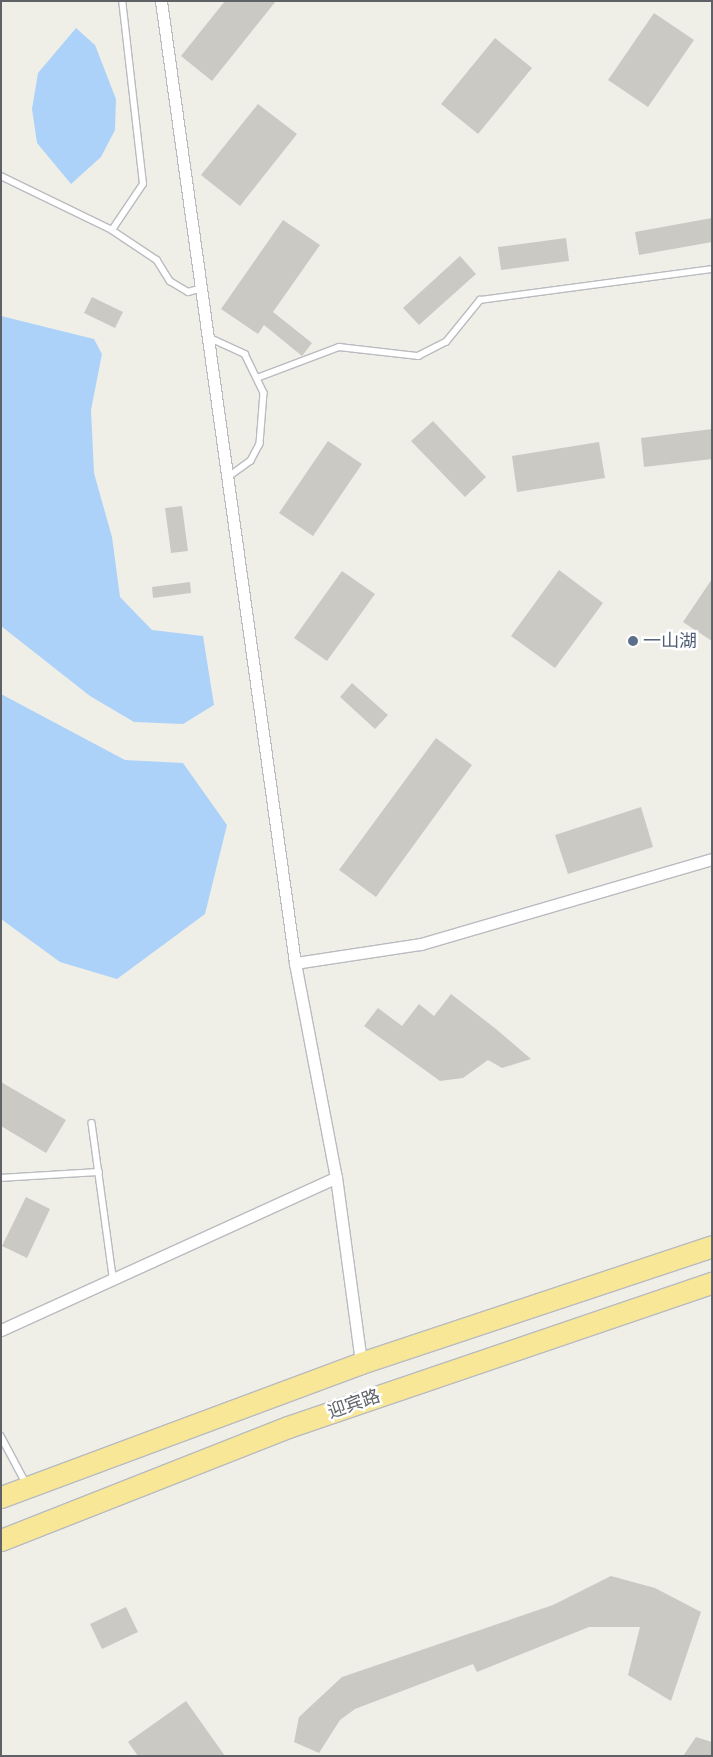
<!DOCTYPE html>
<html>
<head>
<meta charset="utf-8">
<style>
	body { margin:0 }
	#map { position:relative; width:713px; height:1757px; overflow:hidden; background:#f0efe7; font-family:"Varela Round","Noto Sans SC",sans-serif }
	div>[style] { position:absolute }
	.water>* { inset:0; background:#add2fa }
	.building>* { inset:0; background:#cbc9c4 }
	.roads { filter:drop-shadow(1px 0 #b9bbc0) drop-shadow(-1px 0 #b9bbc0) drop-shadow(0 1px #b9bbc0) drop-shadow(0 -1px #b9bbc0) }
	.lane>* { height:5.5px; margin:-2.75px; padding:0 2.75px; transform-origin:2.75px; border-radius:2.75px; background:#fff }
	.street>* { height:11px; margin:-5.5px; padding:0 5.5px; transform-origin:5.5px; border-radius:5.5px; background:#fff }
	.highway>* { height:21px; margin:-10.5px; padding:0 10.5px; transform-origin:10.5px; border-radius:10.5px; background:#f7e797 }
	.dots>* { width:14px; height:14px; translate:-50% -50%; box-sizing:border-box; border:2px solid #fff; border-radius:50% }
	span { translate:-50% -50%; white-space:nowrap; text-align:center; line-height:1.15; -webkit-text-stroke:5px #fff; paint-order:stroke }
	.service-label { font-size:18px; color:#4e5e75 }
	.left { translate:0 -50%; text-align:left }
	.street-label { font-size:18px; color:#5e6166 }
	.frame { position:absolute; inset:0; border:2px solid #5e6166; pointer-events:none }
</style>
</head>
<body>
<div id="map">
	<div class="water">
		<i style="clip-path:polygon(76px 28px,95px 45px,116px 99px,115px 130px,101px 157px,71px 184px,37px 143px,32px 109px,38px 73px)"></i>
		<i style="clip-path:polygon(1px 316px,94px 339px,102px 354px,91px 410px,94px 473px,112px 537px,120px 597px,152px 630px,203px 636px,214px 705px,183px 724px,134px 722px,90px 696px,1px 626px)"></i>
		<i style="clip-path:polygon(1px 694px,125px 760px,183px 763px,227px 825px,205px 914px,117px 979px,60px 962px,1px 919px)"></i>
	</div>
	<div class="building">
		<i style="clip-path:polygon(225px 1px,276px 1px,212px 81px,181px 56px)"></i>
		<i style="clip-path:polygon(654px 13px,694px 40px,648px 107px,608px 80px)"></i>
		<i style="clip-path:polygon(495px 38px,532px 68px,478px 134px,441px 104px)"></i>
		<i style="clip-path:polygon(258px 104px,297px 134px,240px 206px,201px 175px)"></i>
		<i style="clip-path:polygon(712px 218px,712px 242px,639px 255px,635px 232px)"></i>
		<i style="clip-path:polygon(283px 220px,320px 245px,273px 312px,312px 343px,302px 356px,264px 325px,258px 334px,221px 309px)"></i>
		<i style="clip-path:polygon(566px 238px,569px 261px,501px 270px,498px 247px)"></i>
		<i style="clip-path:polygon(460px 256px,476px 274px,419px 325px,403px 308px)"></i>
		<i style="clip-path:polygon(92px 297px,123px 312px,115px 328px,84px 313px)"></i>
		<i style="clip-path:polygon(433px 421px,486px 477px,465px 497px,411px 441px)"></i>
		<i style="clip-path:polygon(712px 429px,712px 459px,644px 467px,641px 438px)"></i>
		<i style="clip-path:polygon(328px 441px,362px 464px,313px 536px,279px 513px)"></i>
		<i style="clip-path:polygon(599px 442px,605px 478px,517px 492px,512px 456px)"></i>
		<i style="clip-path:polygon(182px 506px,188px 551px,171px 553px,165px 508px)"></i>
		<i style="clip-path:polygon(559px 570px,603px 603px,555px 668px,511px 636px)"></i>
		<i style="clip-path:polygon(342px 571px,375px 594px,327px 661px,294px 638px)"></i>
		<i style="clip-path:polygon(712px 579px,712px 641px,683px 622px)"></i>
		<i style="clip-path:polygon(190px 582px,191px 593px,153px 598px,152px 587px)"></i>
		<i style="clip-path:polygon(352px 683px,388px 715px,375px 729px,340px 697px)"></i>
		<i style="clip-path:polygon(436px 738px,472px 765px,376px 897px,339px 870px)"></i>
		<i style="clip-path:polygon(641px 807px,653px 847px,568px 874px,555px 835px)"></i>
		<i style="clip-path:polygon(451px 994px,496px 1029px,531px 1059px,502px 1068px,488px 1060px,463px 1078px,440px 1081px,364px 1026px,378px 1008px,402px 1026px,419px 1004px,434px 1016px)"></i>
		<i style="clip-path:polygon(1px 1082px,66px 1120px,46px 1153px,1px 1126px)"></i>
		<i style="clip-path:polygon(26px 1197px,50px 1209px,27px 1258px,2px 1246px)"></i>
		<i style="clip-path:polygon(611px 1576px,655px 1588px,701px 1612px,671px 1701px,628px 1675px,640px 1627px,589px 1627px,477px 1672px,473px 1664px,355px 1709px,340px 1720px,319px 1753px,294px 1742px,299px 1717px,342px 1677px,553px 1605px)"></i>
		<i style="clip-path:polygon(126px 1607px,138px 1632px,102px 1649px,90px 1624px)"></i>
		<i style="clip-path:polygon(186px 1701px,225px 1756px,138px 1756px,128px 1742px)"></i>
		<i style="clip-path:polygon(696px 1737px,712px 1742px,712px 1756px,683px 1756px)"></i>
	</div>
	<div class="roads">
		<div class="lane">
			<i style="left:1px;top:176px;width:123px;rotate:25.9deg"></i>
			<i style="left:112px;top:230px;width:55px;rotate:-56deg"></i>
			<i style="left:143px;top:184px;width:184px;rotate:-96.5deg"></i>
			<i style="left:112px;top:230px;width:54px;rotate:33.7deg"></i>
			<i style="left:157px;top:260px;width:25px;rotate:58deg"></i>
			<i style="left:170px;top:281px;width:21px;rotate:31deg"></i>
			<i style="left:188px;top:292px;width:11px;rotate:-15deg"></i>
			<i style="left:208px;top:337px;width:41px;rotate:24.7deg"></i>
			<i style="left:245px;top:354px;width:43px;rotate:64deg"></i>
			<i style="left:264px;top:393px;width:51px;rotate:94.5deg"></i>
			<i style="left:260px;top:444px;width:19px;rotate:118deg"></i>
			<i style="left:251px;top:461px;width:29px;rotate:144deg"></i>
			<i style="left:257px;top:378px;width:88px;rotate:-20.7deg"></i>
			<i style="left:339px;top:347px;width:80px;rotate:6.5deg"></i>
			<i style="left:418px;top:356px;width:31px;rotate:-27deg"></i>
			<i style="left:446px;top:342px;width:54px;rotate:-51deg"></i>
			<i style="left:480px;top:300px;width:234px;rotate:-7.6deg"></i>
			<i style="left:92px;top:1123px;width:154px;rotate:82.2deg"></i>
			<i style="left:1px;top:1178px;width:98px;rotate:-3.5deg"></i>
			<i style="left:1px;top:1436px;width:53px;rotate:62deg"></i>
		</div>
		<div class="street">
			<i style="left:161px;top:1px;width:971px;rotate:82.07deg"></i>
			<i style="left:295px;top:963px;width:218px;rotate:79.2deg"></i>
			<i style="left:336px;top:1177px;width:188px;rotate:82.3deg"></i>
			<i style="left:295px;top:963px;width:127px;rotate:-8.6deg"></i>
			<i style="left:421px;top:944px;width:303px;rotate:-16.3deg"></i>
			<i style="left:1px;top:1330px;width:368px;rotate:-24.5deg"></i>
		</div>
		<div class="highway">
			<i style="left:1px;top:1497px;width:384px;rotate:-20.4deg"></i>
			<i style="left:361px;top:1363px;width:370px;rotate:-18.4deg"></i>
			<i style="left:1px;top:1540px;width:308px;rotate:-21.5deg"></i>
			<i style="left:288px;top:1427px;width:448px;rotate:-18.8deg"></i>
		</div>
	</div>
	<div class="dots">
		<i style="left:633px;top:641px;background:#5c6f8a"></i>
	</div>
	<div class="service-label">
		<span class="left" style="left:643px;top:641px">一山湖</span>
	</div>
	<div class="street-label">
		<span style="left:354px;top:1404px;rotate:-19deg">迎宾路</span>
	</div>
	<div class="frame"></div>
</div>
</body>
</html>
